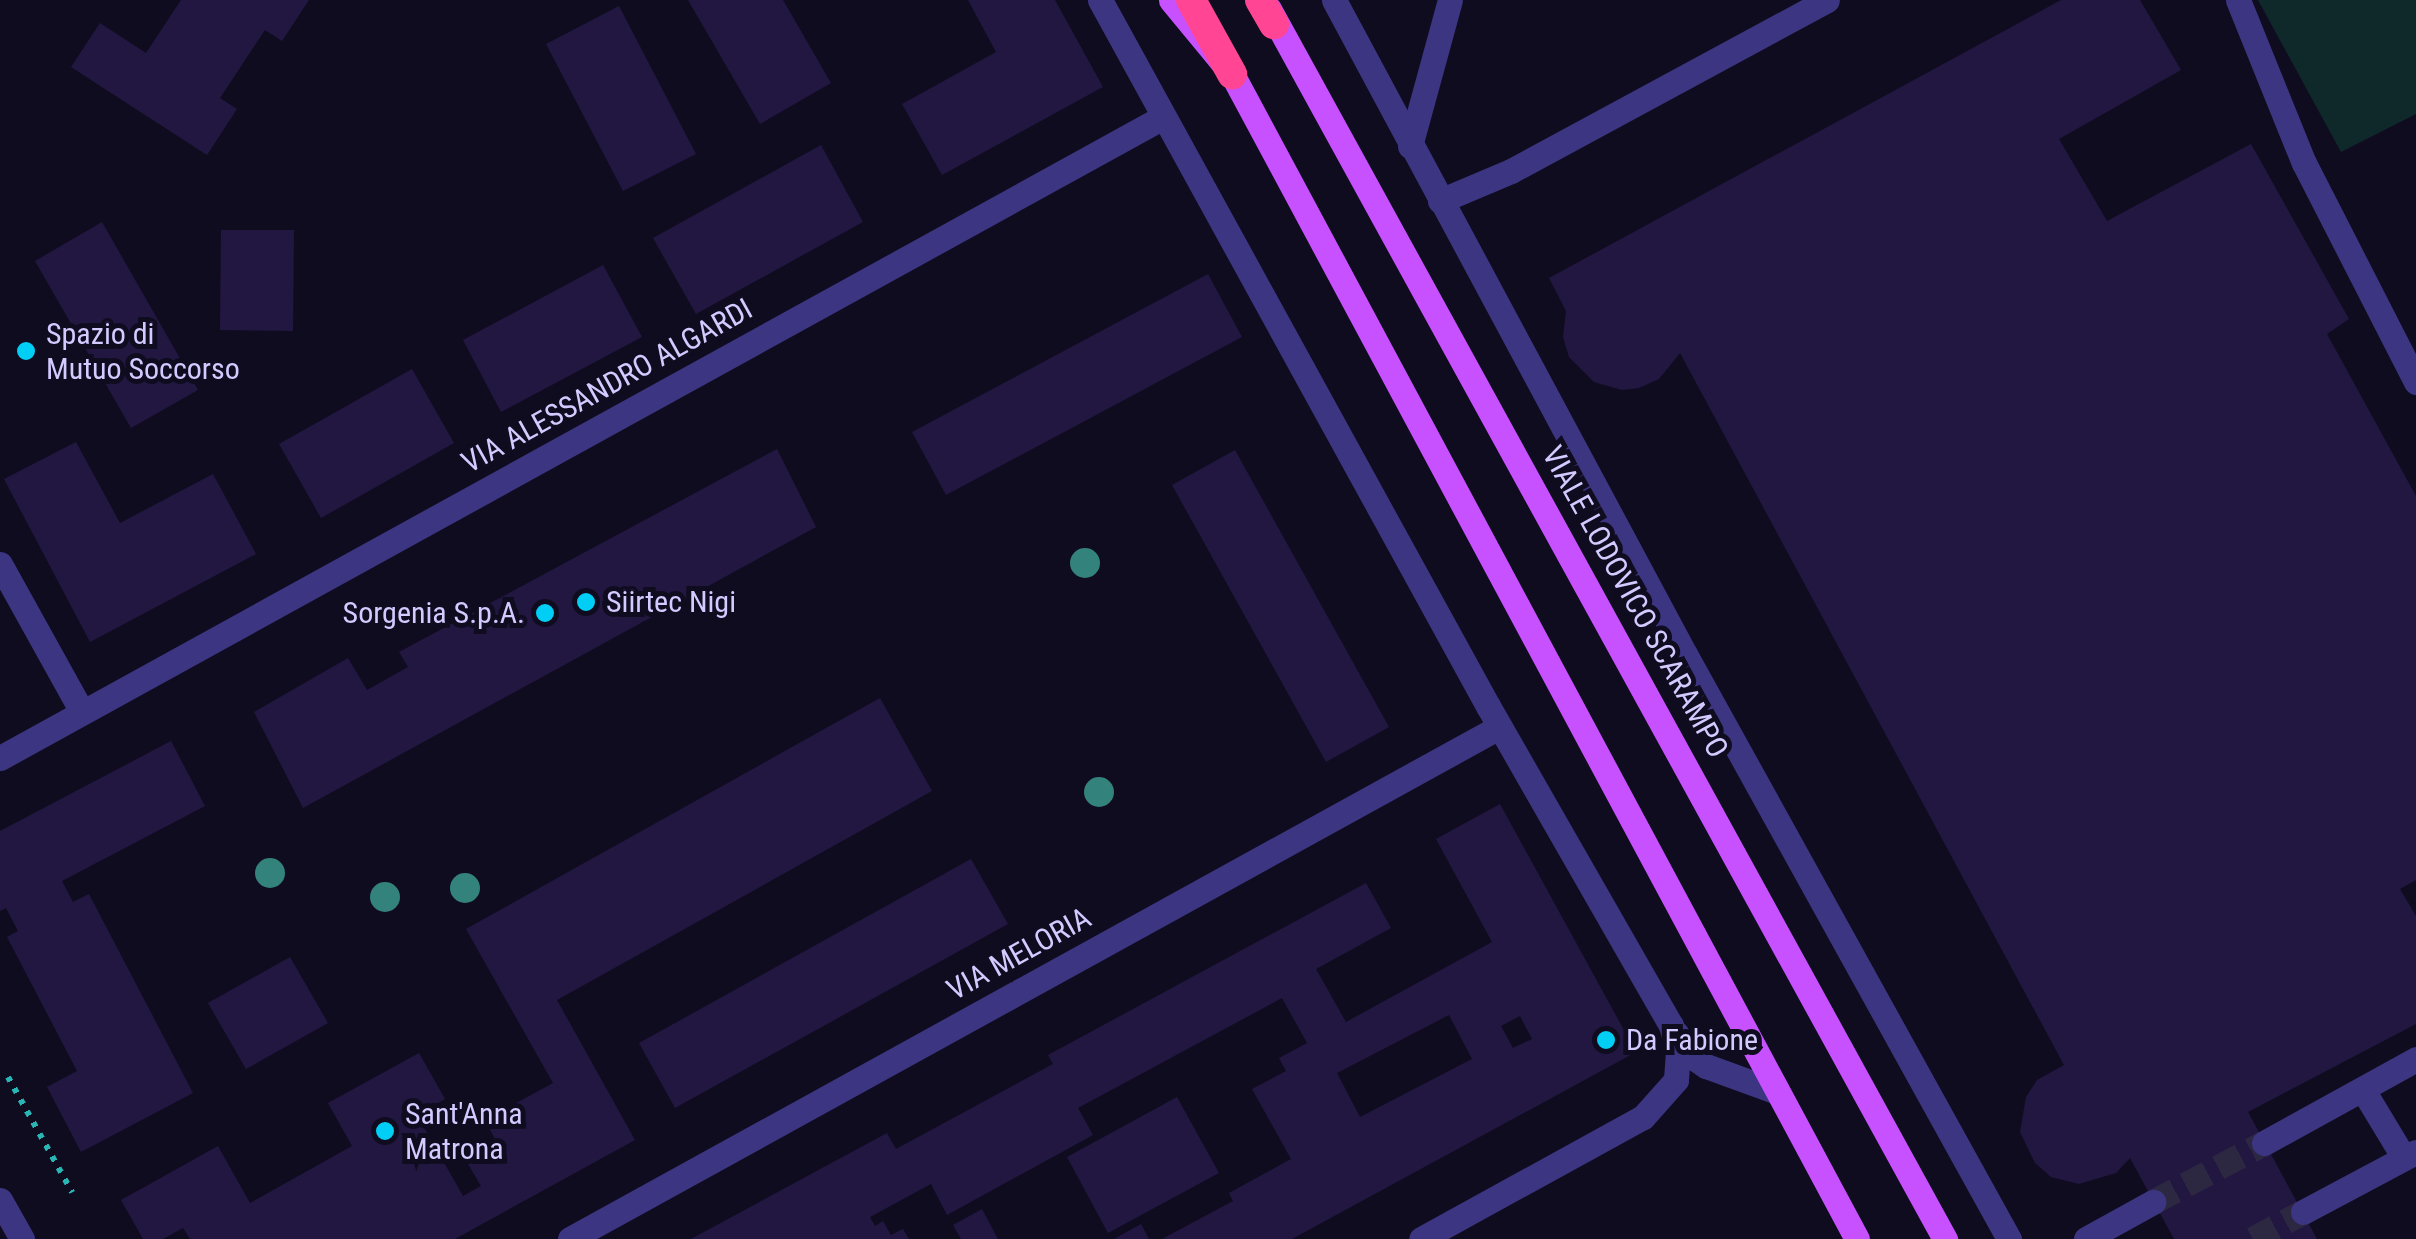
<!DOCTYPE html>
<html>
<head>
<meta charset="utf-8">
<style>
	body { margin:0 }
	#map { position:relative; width:2416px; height:1239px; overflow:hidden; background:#100c20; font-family:"Roboto Condensed",sans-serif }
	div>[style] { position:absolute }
	.green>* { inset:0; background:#0f292a }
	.building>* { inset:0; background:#221741 }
	.minor-tunnel>* { height:25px; margin-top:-12.5px; transform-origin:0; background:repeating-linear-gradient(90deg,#2d2841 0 25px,transparent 0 37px) }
	.path>* { height:6px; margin-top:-3px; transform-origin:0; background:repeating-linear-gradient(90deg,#29b5b4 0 5px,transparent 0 13px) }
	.minor>* { height:25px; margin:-12.5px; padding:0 12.5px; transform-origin:12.5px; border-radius:12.5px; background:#3c3581 }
	.major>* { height:25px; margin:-12.5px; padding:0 12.5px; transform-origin:12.5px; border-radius:12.5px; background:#c851ff }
	.highway>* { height:30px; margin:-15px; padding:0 15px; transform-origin:15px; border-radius:15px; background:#ff4593 }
	.trees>* { width:30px; height:30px; margin:-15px; border-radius:50%; background:#34827c }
	.dots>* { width:28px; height:28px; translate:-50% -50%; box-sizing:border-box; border:5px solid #100c20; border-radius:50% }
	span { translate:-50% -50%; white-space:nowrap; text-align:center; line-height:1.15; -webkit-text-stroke:10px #100c20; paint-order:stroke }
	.poi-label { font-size:30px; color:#d3caff }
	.left { translate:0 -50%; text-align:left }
	.right { translate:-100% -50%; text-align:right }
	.street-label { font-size:30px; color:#d3caff }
</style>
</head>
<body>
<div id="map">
	<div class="green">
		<i style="clip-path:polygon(2258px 0,2416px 0,2416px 114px,2341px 152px)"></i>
	</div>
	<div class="building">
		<i style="clip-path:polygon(181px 0,309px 0,282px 41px,265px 30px,220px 98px,237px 109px,207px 155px,71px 67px,100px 23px,146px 53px)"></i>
		<i style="clip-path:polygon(688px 0,783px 0,831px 83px,760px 124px)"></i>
		<i style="clip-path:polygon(968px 0,1055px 0,1103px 87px,942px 175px,902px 104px,996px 52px)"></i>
		<i style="clip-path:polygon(2061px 0,2140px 0,2181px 70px,2059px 139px,2107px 221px,2251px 144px,2349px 319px,2327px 334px,2416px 496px,2416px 880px,2400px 889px,2416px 916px,2416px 1024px,2248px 1112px,2317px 1239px,2174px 1239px,2130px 1158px,2116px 1173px,2079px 1184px,2051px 1177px,2035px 1163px,2020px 1132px,2026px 1097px,2037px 1080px,2064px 1065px,1680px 353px,1659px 379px,1639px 388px,1622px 390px,1594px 382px,1569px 357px,1563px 337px,1566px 311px,1549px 278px)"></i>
		<i style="clip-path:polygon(619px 6px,696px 154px,623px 191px,546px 44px)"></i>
		<i style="clip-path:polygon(821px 145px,863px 222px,696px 314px,653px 238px)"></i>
		<i style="clip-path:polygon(102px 222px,198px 390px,131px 428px,35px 261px)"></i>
		<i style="clip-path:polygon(221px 230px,294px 230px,293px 331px,220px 330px)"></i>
		<i style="clip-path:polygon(603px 265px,642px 337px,501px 412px,463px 340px)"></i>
		<i style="clip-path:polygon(1208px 274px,1242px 337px,946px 495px,912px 432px)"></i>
		<i style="clip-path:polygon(412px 369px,454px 443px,321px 518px,279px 444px)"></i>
		<i style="clip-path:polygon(76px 442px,120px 523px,213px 474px,256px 554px,90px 642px,4px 479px)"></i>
		<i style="clip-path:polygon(777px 449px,816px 527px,303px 808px,254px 712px,348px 658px,367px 690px,408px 667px,399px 652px)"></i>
		<i style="clip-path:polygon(1235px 450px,1389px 727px,1326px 762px,1172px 485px)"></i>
		<i style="clip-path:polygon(880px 698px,932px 791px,557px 1000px,635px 1140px,455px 1239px,190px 1239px,183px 1228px,163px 1239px,143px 1239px,121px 1200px,218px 1146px,250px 1203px,352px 1146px,328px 1103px,419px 1053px,445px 1099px,417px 1115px,463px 1196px,481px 1186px,468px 1164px,499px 1147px,485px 1120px,553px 1083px,466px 929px)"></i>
		<i style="clip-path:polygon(171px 741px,205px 806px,62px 881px,73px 902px,89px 894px,193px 1093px,81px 1152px,47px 1087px,77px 1071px,7px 937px,18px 931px,6px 908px,0 911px,0 831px)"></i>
		<i style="clip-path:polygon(evenodd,1500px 804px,1636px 1052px,1292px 1239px,1162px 1239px,1233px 1201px,1229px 1193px,1291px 1159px,1252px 1089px,1286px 1071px,1279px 1058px,1307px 1043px,1282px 998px,1078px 1108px,1093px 1135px,947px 1215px,931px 1184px,870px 1217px,875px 1226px,883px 1221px,891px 1235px,903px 1229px,909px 1239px,691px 1239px,887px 1133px,896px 1149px,1053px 1064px,1048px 1055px,1366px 883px,1391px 928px,1316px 969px,1346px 1022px,1492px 942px,1436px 839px,1500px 804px,1449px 1015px,1472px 1059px,1360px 1117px,1337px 1073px,1449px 1015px,1500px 804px,1520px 1016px,1532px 1039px,1513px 1048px,1501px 1026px,1520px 1016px)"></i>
		<i style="clip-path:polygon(971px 859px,1008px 924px,675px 1108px,639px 1043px)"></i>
		<i style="clip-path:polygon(290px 957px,328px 1023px,246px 1069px,208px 1003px)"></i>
		<i style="clip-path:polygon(1177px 1097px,1219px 1173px,1108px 1233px,1067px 1157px)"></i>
		<i style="clip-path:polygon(982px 1209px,998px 1239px,961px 1239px,953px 1225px)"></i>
		<i style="clip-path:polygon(1141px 1224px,1149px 1239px,1114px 1239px)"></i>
	</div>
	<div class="minor-tunnel">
		<i style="left:2153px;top:1202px;width:126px;rotate:-28deg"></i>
		<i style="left:2253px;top:1239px;width:57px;rotate:-28.4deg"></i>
	</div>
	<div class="path">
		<i style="left:8px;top:1077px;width:132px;rotate:60.9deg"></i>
	</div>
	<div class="minor">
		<i style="left:1100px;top:0;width:806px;rotate:61.21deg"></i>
		<i style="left:1488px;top:706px;width:368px;rotate:60.2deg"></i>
		<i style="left:1671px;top:1025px;width:27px;rotate:75deg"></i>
		<i style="left:1678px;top:1051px;width:29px;rotate:94deg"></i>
		<i style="left:1676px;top:1080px;width:50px;rotate:131.7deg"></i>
		<i style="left:1643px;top:1117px;width:253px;rotate:151.2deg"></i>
		<i style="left:1334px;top:0;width:742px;rotate:61.78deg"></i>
		<i style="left:1685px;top:654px;width:669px;rotate:61.02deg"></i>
		<i style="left:2238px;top:0;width:176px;rotate:68deg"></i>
		<i style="left:2304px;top:163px;width:246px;rotate:62.9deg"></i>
		<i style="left:1410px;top:146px;width:151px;rotate:-74.7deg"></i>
		<i style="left:1440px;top:201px;width:77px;rotate:-22.9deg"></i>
		<i style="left:1511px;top:171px;width:359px;rotate:-28.4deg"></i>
		<i style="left:0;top:564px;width:169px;rotate:61deg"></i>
		<i style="left:0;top:758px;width:1328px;rotate:-28.86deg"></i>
		<i style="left:1676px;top:1033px;width:24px;rotate:60deg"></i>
		<i style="left:1688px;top:1054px;width:22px;rotate:34deg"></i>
		<i style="left:1706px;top:1066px;width:76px;rotate:20.1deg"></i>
		<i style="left:2363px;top:1090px;width:79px;rotate:58.9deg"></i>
		<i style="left:2264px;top:1143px;width:174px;rotate:-28.9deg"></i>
		<i style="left:0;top:1200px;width:45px;rotate:60.6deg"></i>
		<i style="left:2303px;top:1212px;width:128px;rotate:-28deg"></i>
		<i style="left:570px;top:1239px;width:1061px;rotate:-28.86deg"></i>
		<i style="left:2086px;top:1239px;width:77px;rotate:-28.9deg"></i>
	</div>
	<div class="major">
		<i style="left:1171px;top:0;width:96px;rotate:50.5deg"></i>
		<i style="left:1232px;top:74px;width:1322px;rotate:61.79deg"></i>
		<i style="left:1269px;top:9px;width:1404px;rotate:61.21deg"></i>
	</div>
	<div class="highway">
		<i style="left:1191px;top:0;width:85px;rotate:61deg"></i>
		<i style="left:1260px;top:0;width:28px;rotate:60deg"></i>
	</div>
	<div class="trees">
		<i style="left:1085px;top:563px"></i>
		<i style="left:1099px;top:792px"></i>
		<i style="left:270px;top:873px"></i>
		<i style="left:465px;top:888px"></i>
		<i style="left:385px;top:897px"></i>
	</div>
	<div class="dots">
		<i style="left:26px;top:351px;background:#00cef5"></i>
		<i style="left:586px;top:602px;background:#00cef5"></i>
		<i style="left:545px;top:613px;background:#00cef5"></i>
		<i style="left:1606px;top:1040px;background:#00cef5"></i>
		<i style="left:385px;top:1131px;background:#00cef5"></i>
	</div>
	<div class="poi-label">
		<span class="left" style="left:46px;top:351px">Spazio di<br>Mutuo Soccorso</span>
		<span class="left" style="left:606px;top:602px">Siirtec Nigi</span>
		<span class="right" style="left:525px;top:613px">Sorgenia S.p.A.</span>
		<span class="left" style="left:1626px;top:1040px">Da Fabione</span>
		<span class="left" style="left:405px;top:1131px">Sant'Anna<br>Matrona</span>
	</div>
	<div class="street-label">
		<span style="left:607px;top:386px;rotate:-29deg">VIA ALESSANDRO ALGARDI</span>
		<span style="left:1635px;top:602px;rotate:61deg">VIALE LODOVICO SCARAMPO</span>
		<span style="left:1019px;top:954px;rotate:-29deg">VIA MELORIA</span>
	</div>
</div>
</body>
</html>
